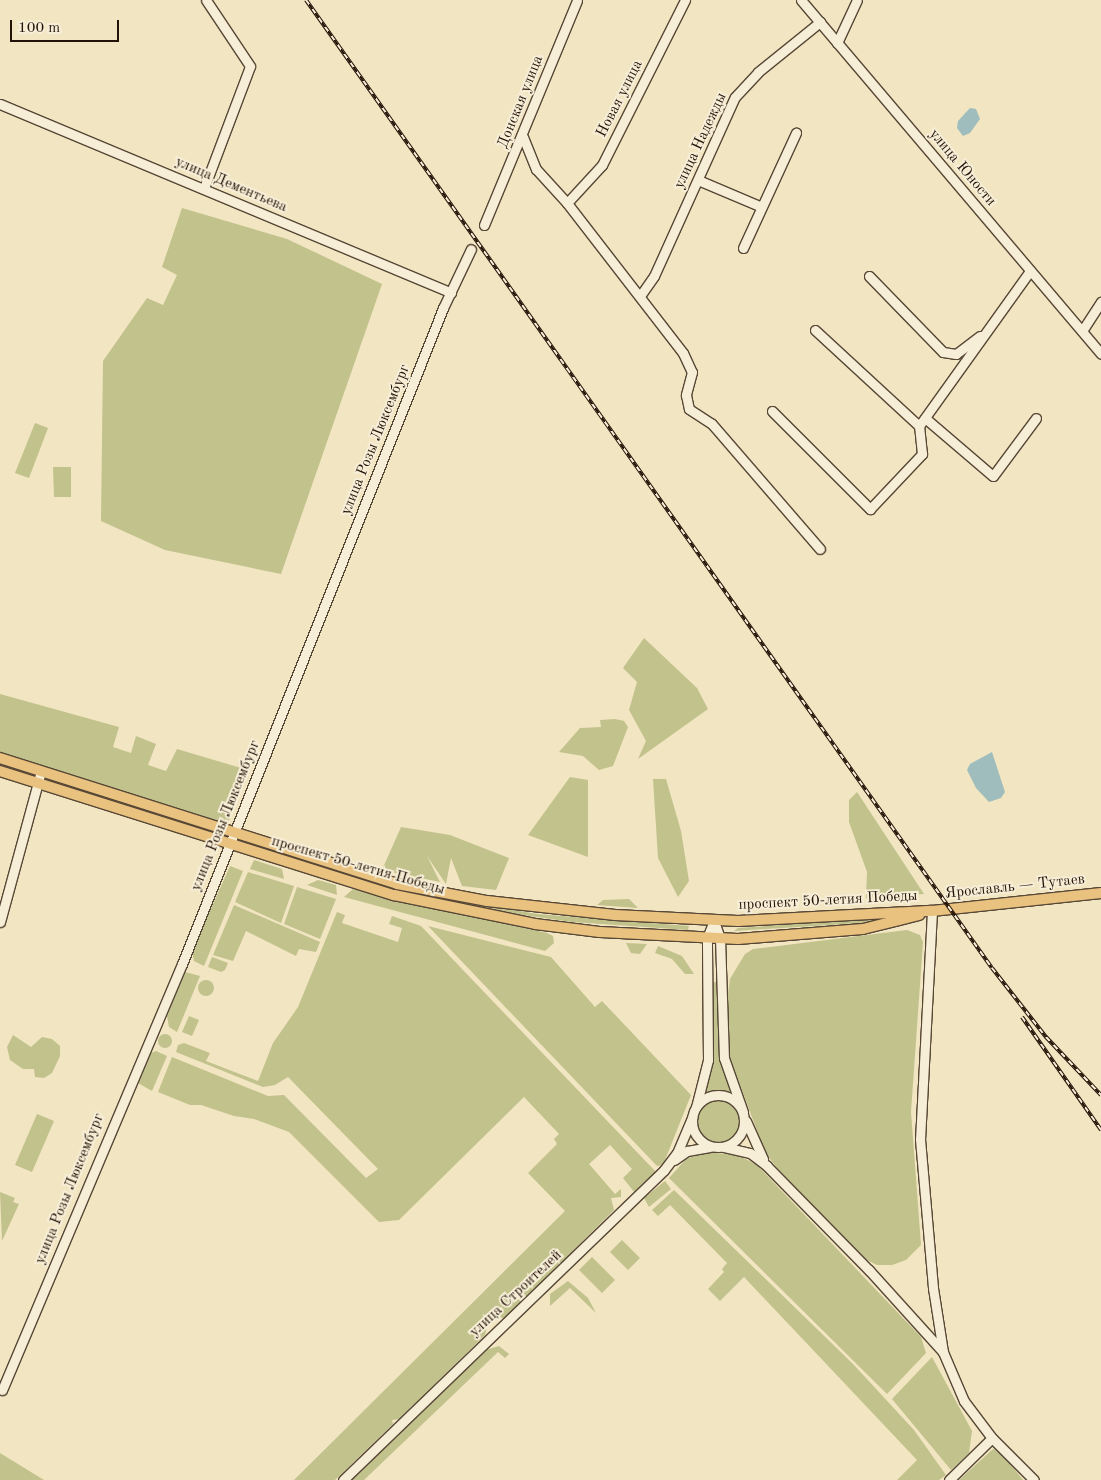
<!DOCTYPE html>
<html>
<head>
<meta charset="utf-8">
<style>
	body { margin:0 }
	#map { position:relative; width:1101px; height:1480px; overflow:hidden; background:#f2e5c1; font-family:"Old Standard TT",serif }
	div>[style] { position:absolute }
	.green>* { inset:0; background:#c2c28d }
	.round { border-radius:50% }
	.water>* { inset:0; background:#9fbdbc }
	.roads { filter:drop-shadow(1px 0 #574736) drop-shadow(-1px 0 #574736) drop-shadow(0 1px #574736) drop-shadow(0 -1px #574736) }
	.minor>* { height:9px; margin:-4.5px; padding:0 4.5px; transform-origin:4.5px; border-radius:4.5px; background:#f7eed7 }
	.minor>.ring { margin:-4.5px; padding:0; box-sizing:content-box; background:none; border:9px solid #f7eed7; border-radius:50% }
	.major>* { height:10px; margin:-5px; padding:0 5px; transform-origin:5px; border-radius:5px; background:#e9c280 }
	.rail>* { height:4px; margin-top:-2px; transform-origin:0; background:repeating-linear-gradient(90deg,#f7eed7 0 5.5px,#231207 0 11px); box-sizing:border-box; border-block:1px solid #231207 }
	span { translate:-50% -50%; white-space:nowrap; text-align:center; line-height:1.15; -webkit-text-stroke:4px #f7eed7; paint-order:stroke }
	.street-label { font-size:15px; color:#231207 }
	.scale { position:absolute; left:10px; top:20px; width:109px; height:22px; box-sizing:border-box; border:2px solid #231207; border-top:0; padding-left:6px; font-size:15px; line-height:18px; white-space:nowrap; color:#231207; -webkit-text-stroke:4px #f7eed7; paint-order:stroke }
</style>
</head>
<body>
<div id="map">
	<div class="green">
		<i style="clip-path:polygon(182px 208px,287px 239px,382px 284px,281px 574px,165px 550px,101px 521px,103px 361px,147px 298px,163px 305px,177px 275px,162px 267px)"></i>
		<i style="clip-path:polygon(35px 423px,48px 428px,29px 478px,15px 473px)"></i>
		<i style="clip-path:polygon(53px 467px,71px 467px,71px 497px,54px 497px)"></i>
		<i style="clip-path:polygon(644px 638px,697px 688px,708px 709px,638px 759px,646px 741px,629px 710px,637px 682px,623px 668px)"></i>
		<i style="clip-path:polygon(0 694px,119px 727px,113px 747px,131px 753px,136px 736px,156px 744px,148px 765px,166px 771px,177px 749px,241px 768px,244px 773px,228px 824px,0 754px)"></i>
		<i style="clip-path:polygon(615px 719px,624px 721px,628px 727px,613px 766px,599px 770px,583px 756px,559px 752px,580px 728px,601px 727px,600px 720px)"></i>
		<i style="clip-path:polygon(570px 777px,588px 780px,588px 857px,528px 835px)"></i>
		<i style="clip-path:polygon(55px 779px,214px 828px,213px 831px,54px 783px)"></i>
		<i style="clip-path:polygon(653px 779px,666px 779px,681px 831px,689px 881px,678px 897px,658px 858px)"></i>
		<i style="clip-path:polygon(857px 792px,924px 894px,866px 898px,867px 872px,849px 822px,849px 800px)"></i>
		<i style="clip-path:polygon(401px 827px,450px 835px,509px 858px,496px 890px,462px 886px,451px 858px,446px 884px,427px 856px,440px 882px,382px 870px)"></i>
		<i style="clip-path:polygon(259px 843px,427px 895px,537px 914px,689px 926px,688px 930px,572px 922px,476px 908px,395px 891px,257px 847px)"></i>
		<i style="clip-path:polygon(254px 860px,282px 869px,284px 879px,250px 869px)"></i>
		<i style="clip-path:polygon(230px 866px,243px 871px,204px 966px,194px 961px,192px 951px)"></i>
		<i style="clip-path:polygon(248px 872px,294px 886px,281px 923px,235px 902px)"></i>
		<i style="clip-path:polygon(318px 880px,336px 885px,337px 895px,307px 885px)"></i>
		<i style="clip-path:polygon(297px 887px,336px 899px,320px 939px,284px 924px)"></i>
		<i style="clip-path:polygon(353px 889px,547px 933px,553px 936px,554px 943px,545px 951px,344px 897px)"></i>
		<i style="clip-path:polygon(629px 899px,638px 908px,597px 905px,603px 900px)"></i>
		<i style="clip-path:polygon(234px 905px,320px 942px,316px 952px,299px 949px,296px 956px,246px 931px,233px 961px,213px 955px)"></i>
		<i style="clip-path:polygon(337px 912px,345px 915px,342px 923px,398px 942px,402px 928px,389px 924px,392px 916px,421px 926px,656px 1172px,635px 1193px,623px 1178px,632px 1169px,610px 1145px,589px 1164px,615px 1194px,621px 1189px,621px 1197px,611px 1198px,614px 1210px,505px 1318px,496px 1318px,487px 1327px,485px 1335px,399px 1419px,392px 1420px,393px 1424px,335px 1480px,294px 1480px,565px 1211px,528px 1173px,557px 1144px,554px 1139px,559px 1134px,524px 1097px,399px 1220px,379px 1222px,289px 1132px,254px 1119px,234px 1116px,201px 1105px,190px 1105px,158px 1092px,172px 1057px,268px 1096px,284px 1095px,366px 1178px,378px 1169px,288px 1077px,275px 1085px,263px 1087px,176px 1052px,178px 1045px,184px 1043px,210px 1053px,206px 1061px,258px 1081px,273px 1043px,298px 1007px)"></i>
		<i style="clip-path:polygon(877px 918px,877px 922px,734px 931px,738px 928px)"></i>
		<i style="clip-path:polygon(428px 926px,551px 957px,595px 1007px,602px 1001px,691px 1095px,663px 1165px,657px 1166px)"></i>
		<i style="clip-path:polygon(907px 930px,920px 935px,923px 942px,911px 1112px,921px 1245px,906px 1260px,892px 1265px,877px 1265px,867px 1260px,783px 1176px,765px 1152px,729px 1056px,727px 1001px,730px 979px,745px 954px,753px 949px)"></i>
		<i style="clip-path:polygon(626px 943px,647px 944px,640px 954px,631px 953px)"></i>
		<i style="clip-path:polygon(658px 946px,682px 956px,694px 974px,685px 974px,672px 959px,655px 953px)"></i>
		<i style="clip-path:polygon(212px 957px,228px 963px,225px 970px,221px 972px,208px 967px)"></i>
		<i style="clip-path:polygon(185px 972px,200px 976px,177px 1032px,169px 1027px,167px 1016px)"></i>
		<i class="round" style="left:198px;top:980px;width:16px;height:16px"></i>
		<i style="clip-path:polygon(712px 982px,717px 982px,719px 1056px,731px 1093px,715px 1092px,704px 1096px,712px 1056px)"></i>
		<i style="clip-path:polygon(189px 1016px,199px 1020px,192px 1036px,182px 1032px)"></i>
		<i class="round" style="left:158px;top:1034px;width:14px;height:14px"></i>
		<i style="clip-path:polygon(13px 1035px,31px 1047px,42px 1037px,52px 1039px,60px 1046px,60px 1056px,52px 1073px,44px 1078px,35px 1077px,34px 1069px,23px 1069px,10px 1060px,7px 1047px)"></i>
		<i style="clip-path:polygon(156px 1051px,167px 1056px,152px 1091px,138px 1083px,151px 1053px)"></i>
		<i class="round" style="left:697px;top:1100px;width:42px;height:42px"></i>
		<i style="clip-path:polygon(37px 1114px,54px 1121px,32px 1172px,15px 1165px)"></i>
		<i style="clip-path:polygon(705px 1152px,738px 1155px,757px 1165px,921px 1337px,926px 1353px,887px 1394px,669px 1178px,686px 1159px)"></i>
		<i style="clip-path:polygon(665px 1181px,671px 1189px,649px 1207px,644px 1198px)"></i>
		<i style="clip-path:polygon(674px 1190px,853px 1364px,914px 1430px,946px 1475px,939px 1480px,897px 1480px,917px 1460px,744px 1277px,720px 1301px,708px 1289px,724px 1272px,722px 1269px,727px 1263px,670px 1205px,658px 1216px,652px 1210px)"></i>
		<i style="clip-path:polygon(0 1192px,15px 1198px,13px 1202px,19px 1204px,2px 1241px)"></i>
		<i style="clip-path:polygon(622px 1240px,640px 1258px,628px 1270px,610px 1252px)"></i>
		<i style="clip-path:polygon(592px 1257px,615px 1280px,602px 1293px,579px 1270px)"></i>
		<i style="clip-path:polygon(568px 1281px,588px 1298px,596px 1313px,570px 1288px,550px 1306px,550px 1294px)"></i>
		<i style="clip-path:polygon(499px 1346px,509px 1354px,505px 1358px,498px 1352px,364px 1480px,352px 1480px,486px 1350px)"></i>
		<i style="clip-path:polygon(932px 1357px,972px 1431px,969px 1453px,951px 1470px,892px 1399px)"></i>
		<i style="clip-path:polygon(993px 1449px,1001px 1452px,1023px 1480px,959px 1480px)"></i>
		<i style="clip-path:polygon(0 1453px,44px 1480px,0 1480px)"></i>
	</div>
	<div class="water">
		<i style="clip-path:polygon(970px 108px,976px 109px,980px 119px,970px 133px,963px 136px,957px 128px,958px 121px)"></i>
		<i style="clip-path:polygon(992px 752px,1005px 792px,1001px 798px,989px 802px,976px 788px,967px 770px,970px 764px)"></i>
	</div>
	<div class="roads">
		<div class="minor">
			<i style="left:801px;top:0;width:464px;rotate:49.7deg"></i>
			<i style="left:837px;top:43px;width:47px;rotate:-65.1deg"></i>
			<i style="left:0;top:104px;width:489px;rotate:22.7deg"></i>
			<i style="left:523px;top:137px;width:35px;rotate:68deg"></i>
			<i style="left:536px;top:169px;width:46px;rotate:47.6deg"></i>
			<i style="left:567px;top:203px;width:190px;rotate:52.3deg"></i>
			<i style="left:683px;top:353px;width:21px;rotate:65deg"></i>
			<i style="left:692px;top:372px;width:24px;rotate:105deg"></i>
			<i style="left:686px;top:395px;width:14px;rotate:78deg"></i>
			<i style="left:689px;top:409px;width:27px;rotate:33deg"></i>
			<i style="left:712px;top:424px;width:165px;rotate:49.2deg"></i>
			<i style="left:698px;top:180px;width:69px;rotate:22.9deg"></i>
			<i style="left:204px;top:188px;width:130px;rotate:-69.3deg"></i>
			<i style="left:250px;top:66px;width:79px;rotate:-123.7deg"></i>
			<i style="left:567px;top:203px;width:52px;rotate:-47.4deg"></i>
			<i style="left:602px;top:165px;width:185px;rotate:-63.3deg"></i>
			<i style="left:484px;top:225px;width:243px;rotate:-67.5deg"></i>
			<i style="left:743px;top:248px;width:127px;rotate:-65.3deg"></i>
			<i style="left:869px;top:276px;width:106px;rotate:45.8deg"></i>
			<i style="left:943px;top:352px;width:13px;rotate:9deg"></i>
			<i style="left:956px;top:354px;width:30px;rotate:-37deg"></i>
			<i style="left:640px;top:296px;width:24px;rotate:-55deg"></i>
			<i style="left:654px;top:276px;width:196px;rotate:-65.7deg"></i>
			<i style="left:735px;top:97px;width:34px;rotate:-47deg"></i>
			<i style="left:758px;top:72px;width:80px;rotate:-38.9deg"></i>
			<i style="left:815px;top:330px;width:142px;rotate:42.7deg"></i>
			<i style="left:1082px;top:331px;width:35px;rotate:-57deg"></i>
			<i style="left:772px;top:411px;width:139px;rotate:45deg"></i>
			<i style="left:870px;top:509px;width:76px;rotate:-46.6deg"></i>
			<i style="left:922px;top:454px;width:28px;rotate:-96deg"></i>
			<i style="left:919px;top:426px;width:191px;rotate:-54.4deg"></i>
			<i style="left:925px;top:418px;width:89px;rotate:40.5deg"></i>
			<i style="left:993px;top:476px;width:72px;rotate:-53.4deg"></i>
			<i style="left:932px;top:911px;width:228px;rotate:93deg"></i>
			<i style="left:920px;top:1139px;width:150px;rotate:85deg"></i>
			<i style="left:933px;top:1288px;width:65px;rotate:81.1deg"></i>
			<i style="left:943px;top:1352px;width:53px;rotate:66.8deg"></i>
			<i style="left:964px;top:1401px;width:46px;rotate:52.9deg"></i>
			<i style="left:992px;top:1438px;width:59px;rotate:45deg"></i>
			<i style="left:714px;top:921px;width:18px;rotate:71deg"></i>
			<i style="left:720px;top:938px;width:120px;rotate:88.1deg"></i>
			<i style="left:724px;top:1058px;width:57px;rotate:70.6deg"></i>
			<i style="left:0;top:922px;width:156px;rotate:-74.8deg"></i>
			<i class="ring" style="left:692px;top:1095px;width:43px;height:43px"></i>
			<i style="left:696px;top:1107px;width:49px;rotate:-75.7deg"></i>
			<i style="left:708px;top:1060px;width:122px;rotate:-90.5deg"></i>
			<i style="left:707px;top:938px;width:18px;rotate:-68deg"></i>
			<i style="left:746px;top:1121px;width:42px;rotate:65.9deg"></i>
			<i style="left:724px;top:1147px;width:27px;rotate:13deg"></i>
			<i style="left:750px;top:1153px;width:21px;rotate:37deg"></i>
			<i style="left:767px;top:1166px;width:146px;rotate:45.6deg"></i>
			<i style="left:869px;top:1270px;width:110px;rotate:47.9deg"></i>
			<i style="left:674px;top:1160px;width:16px;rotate:-35deg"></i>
			<i style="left:687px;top:1151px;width:23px;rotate:-10deg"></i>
			<i style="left:2px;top:1390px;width:462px;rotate:-67.1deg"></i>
			<i style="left:182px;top:964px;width:706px;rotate:-68.3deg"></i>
			<i style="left:443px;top:308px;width:65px;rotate:-64.6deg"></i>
			<i style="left:343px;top:1480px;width:446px;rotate:-44deg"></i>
			<i style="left:664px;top:1170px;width:21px;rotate:-53deg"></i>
			<i style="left:677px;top:1153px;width:39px;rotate:-67deg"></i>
			<i style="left:949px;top:1480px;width:60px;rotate:-44.3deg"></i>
		</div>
		<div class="major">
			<i style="left:0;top:758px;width:417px;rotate:17.6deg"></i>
			<i style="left:397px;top:884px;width:92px;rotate:10.7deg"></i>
			<i style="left:487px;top:901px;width:129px;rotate:6.2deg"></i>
			<i style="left:615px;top:915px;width:123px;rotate:2.8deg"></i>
			<i style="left:738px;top:921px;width:194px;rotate:-3deg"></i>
			<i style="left:932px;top:911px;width:170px;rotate:-6.1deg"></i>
			<i style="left:0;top:771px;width:413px;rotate:17.5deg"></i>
			<i style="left:394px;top:895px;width:144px;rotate:11.6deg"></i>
			<i style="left:535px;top:924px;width:65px;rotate:7deg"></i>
			<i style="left:600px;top:932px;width:138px;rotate:2.9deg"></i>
			<i style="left:738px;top:939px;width:125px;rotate:-4.6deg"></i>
			<i style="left:863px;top:929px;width:58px;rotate:-14deg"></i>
		</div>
	</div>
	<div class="rail">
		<i style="left:306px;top:0;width:1186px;rotate:54.68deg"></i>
		<i style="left:992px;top:968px;width:88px;rotate:52deg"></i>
		<i style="left:1046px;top:1037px;width:80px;rotate:46.5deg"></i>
		<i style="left:1022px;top:1017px;width:138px;rotate:55deg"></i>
	</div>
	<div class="street-label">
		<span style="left:620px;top:99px;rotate:-63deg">Новая улица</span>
		<span style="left:521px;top:102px;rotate:-68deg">Донская улица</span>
		<span style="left:701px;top:141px;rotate:-65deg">улица Надежды</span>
		<span style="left:962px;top:168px;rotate:50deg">улица Юности</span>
		<span style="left:231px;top:185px;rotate:23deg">улица Дементьева</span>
		<span style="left:376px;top:440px;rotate:-68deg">улица Розы Люксембург</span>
		<span style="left:226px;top:816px;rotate:-68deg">улица Розы Люксембург</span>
		<span style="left:358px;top:866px;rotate:16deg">проспект 50-летия Победы</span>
		<span style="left:1015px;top:887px;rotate:-6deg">Ярославль — Тутаев</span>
		<span style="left:828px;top:901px;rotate:-3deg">проспект 50-летия Победы</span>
		<span style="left:70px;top:1189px;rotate:-68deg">улица Розы Люксембург</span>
		<span style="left:516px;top:1294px;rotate:-43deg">улица Строителей</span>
	</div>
	<div class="scale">100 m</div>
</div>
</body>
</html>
